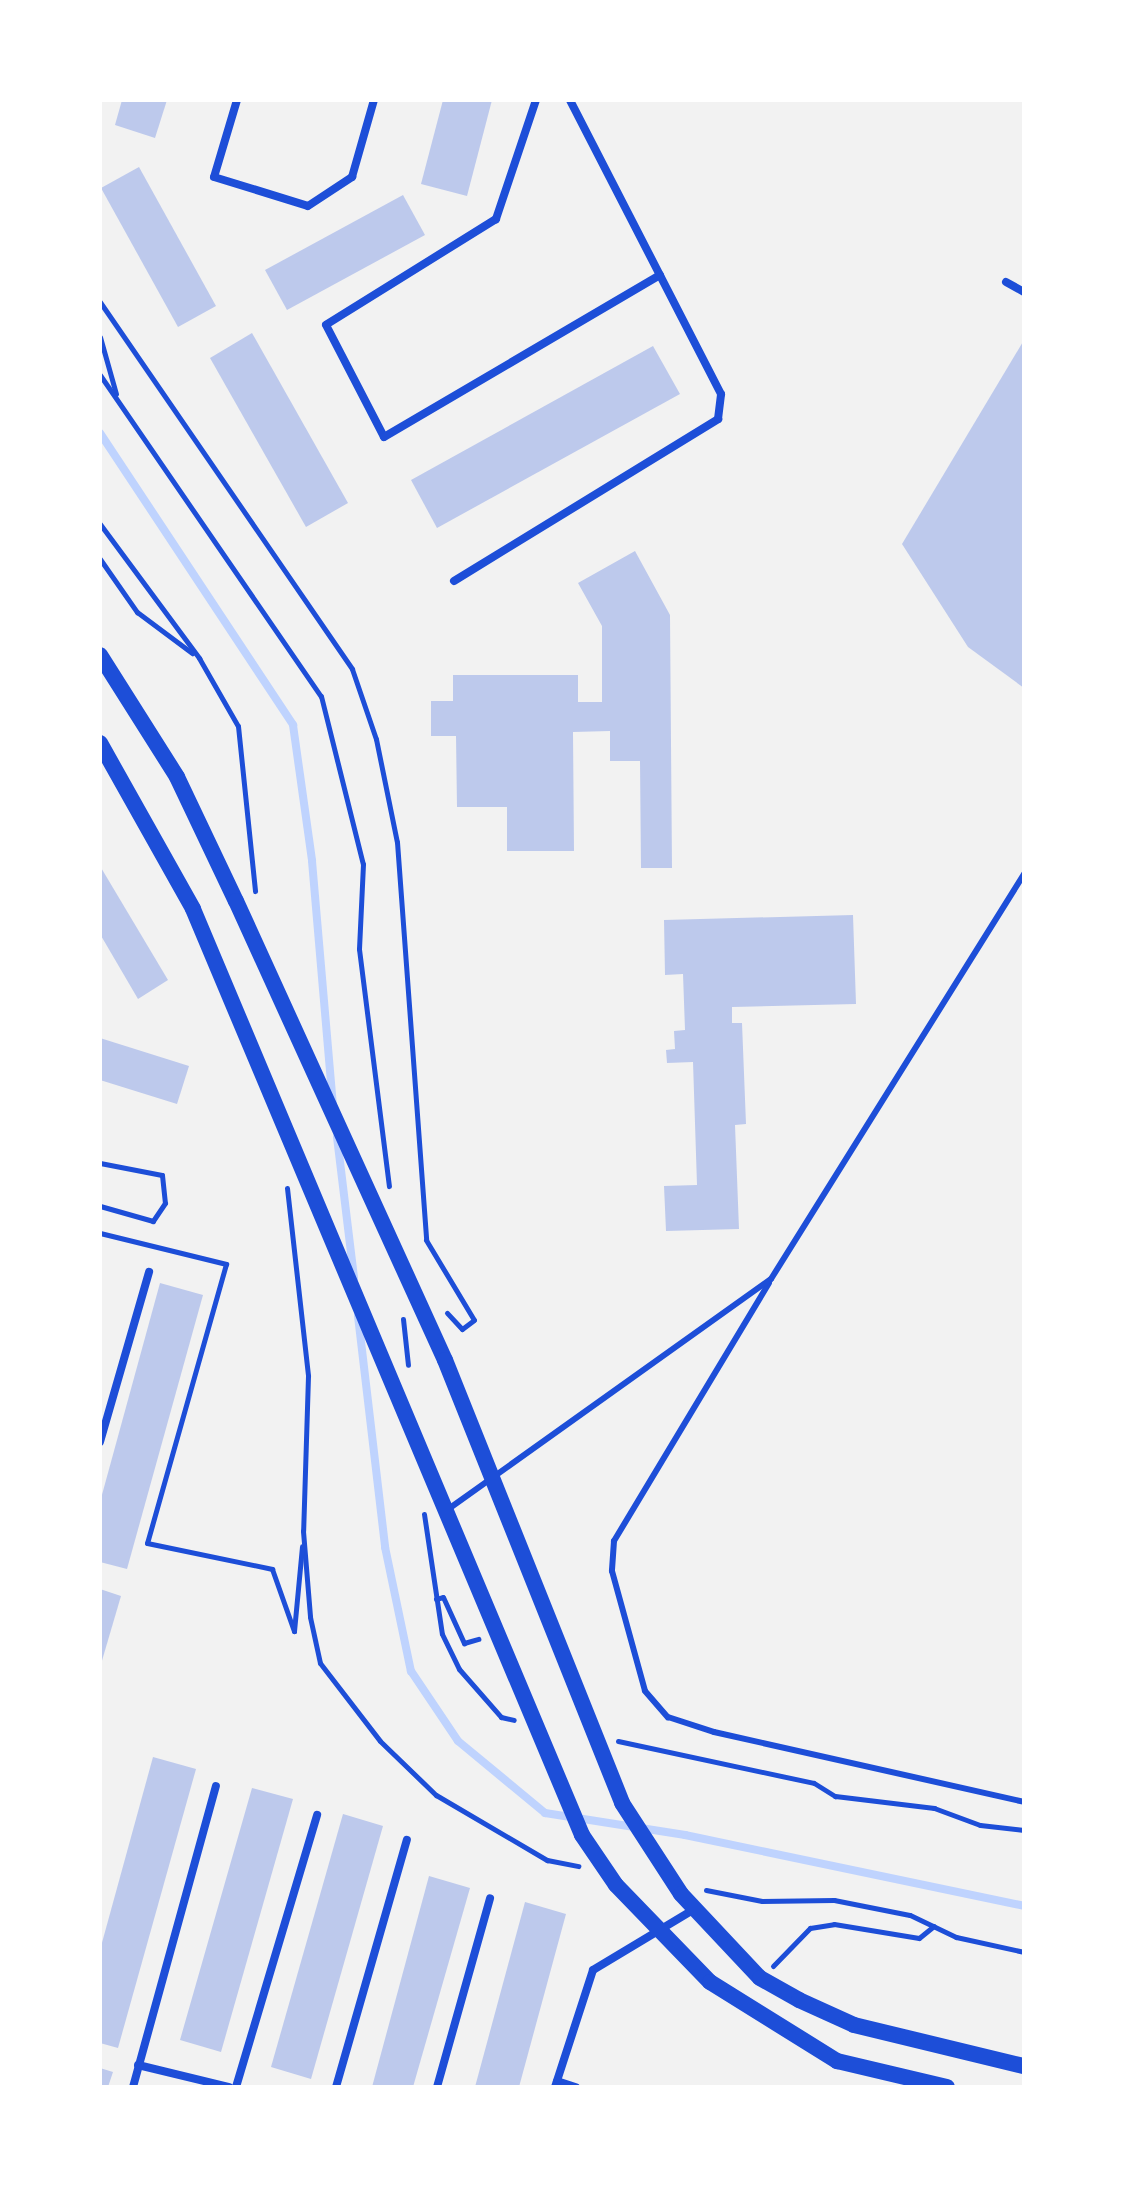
<!DOCTYPE html>
<html>
<head>
<meta charset="utf-8">
<style>
	body { margin:0 }
	#map { position:relative; width:1124px; height:2187px; overflow:hidden; background:#f2f2f2; font-family:"Source Sans 3",sans-serif }
	div>[style] { position:absolute }
	.stream>* { height:8px; margin:-4px; padding:0 4px; transform-origin:4px; border-radius:4px; background:#bfd3fe }
	.building>* { inset:0; background:#bdc9ec }
	.path>* { height:5px; margin:-2.5px; padding:0 2.5px; transform-origin:2.5px; border-radius:2.5px; background:#1d4ed8 }
	.service>* { height:6px; margin:-3px; padding:0 3px; transform-origin:3px; border-radius:3px; background:#1d4ed8 }
	.minor>* { height:8px; margin:-4px; padding:0 4px; transform-origin:4px; border-radius:4px; background:#1d4ed8 }
	.secondary>* { height:16px; margin:-8px; padding:0 8px; transform-origin:8px; border-radius:8px; background:#1d4ed8 }
	span { translate:-50% -50%; white-space:nowrap; text-align:center; line-height:1.15; -webkit-text-stroke:6px #fff; paint-order:stroke }
	.frame { position:absolute; inset:0; border:102px solid #fff; pointer-events:none }
</style>
</head>
<body>
<div id="map">
	<div class="stream">
		<i style="left:100px;top:433px;width:350px;rotate:56.5deg"></i>
		<i style="left:293px;top:725px;width:137px;rotate:82deg"></i>
		<i style="left:312px;top:861px;width:244px;rotate:85.1deg"></i>
		<i style="left:337px;top:1137px;width:142px;rotate:83.1deg"></i>
		<i style="left:358px;top:1316px;width:233px;rotate:83.3deg"></i>
		<i style="left:385px;top:1547px;width:127px;rotate:78.2deg"></i>
		<i style="left:411px;top:1671px;width:84px;rotate:56.1deg"></i>
		<i style="left:458px;top:1741px;width:113px;rotate:39.6deg"></i>
		<i style="left:545px;top:1813px;width:142px;rotate:8.9deg"></i>
		<i style="left:685px;top:1835px;width:346px;rotate:11.8deg"></i>
	</div>
	<div class="building">
		<i style="clip-path:polygon(122px 100px,167px 100px,155px 138px,115px 125px)"></i>
		<i style="clip-path:polygon(443px 100px,492px 100px,467px 196px,421px 184px)"></i>
		<i style="clip-path:polygon(139px 167px,216px 306px,178px 327px,101px 188px)"></i>
		<i style="clip-path:polygon(403px 195px,425px 235px,287px 310px,265px 270px)"></i>
		<i style="clip-path:polygon(252px 333px,348px 503px,306px 527px,210px 358px)"></i>
		<i style="clip-path:polygon(1024px 340px,1024px 688px,968px 647px,902px 544px)"></i>
		<i style="clip-path:polygon(653px 346px,680px 394px,437px 528px,411px 480px)"></i>
		<i style="clip-path:polygon(635px 551px,670px 615px,672px 868px,641px 868px,640px 761px,610px 761px,610px 731px,573px 732px,574px 851px,507px 851px,507px 807px,457px 807px,456px 736px,431px 736px,431px 701px,453px 701px,453px 675px,578px 675px,578px 702px,602px 702px,602px 626px,578px 583px)"></i>
		<i style="clip-path:polygon(100px 866px,168px 980px,138px 999px,100px 934px)"></i>
		<i style="clip-path:polygon(853px 915px,856px 1004px,732px 1007px,732px 1023px,742px 1023px,746px 1124px,735px 1125px,739px 1229px,666px 1231px,664px 1186px,697px 1185px,693px 1062px,667px 1063px,666px 1050px,675px 1049px,674px 1031px,685px 1030px,683px 974px,665px 975px,664px 920px)"></i>
		<i style="clip-path:polygon(100px 1038px,189px 1066px,177px 1104px,100px 1080px)"></i>
		<i style="clip-path:polygon(160px 1283px,203px 1295px,127px 1569px,100px 1562px,100px 1502px)"></i>
		<i style="clip-path:polygon(100px 1589px,121px 1596px,101px 1664px,100px 1664px)"></i>
		<i style="clip-path:polygon(153px 1757px,196px 1769px,118px 2048px,100px 2043px,100px 1950px)"></i>
		<i style="clip-path:polygon(252px 1788px,293px 1799px,221px 2052px,180px 2040px)"></i>
		<i style="clip-path:polygon(343px 1814px,383px 1826px,311px 2079px,271px 2067px)"></i>
		<i style="clip-path:polygon(429px 1876px,470px 1888px,413px 2087px,372px 2087px)"></i>
		<i style="clip-path:polygon(525px 1902px,566px 1914px,519px 2087px,475px 2087px)"></i>
		<i style="clip-path:polygon(100px 2068px,113px 2072px,108px 2087px,100px 2087px)"></i>
	</div>
	<div class="path">
		<i style="left:100px;top:302px;width:445px;rotate:55.5deg"></i>
		<i style="left:352px;top:669px;width:74px;rotate:71.1deg"></i>
		<i style="left:376px;top:739px;width:105px;rotate:78.5deg"></i>
		<i style="left:397px;top:842px;width:399px;rotate:85.8deg"></i>
		<i style="left:426px;top:1240px;width:93px;rotate:59deg"></i>
		<i style="left:474px;top:1320px;width:15px;rotate:143deg"></i>
		<i style="left:462px;top:1329px;width:22px;rotate:-133deg"></i>
		<i style="left:100px;top:337px;width:59px;rotate:74.3deg"></i>
		<i style="left:100px;top:375px;width:390px;rotate:55.5deg"></i>
		<i style="left:321px;top:696px;width:173px;rotate:76deg"></i>
		<i style="left:363px;top:864px;width:85px;rotate:92.7deg"></i>
		<i style="left:359px;top:949px;width:239px;rotate:82.8deg"></i>
		<i style="left:100px;top:524px;width:167px;rotate:53.5deg"></i>
		<i style="left:199px;top:658px;width:78px;rotate:60.2deg"></i>
		<i style="left:238px;top:726px;width:166px;rotate:84.1deg"></i>
		<i style="left:100px;top:559px;width:65px;rotate:55.1deg"></i>
		<i style="left:137px;top:612px;width:69px;rotate:36.7deg"></i>
		<i style="left:100px;top:1163px;width:63px;rotate:11deg"></i>
		<i style="left:162px;top:1175px;width:28px;rotate:84deg"></i>
		<i style="left:165px;top:1203px;width:22px;rotate:124deg"></i>
		<i style="left:153px;top:1221px;width:55px;rotate:-164.2deg"></i>
		<i style="left:287px;top:1188px;width:189px;rotate:83.6deg"></i>
		<i style="left:308px;top:1376px;width:155px;rotate:91.8deg"></i>
		<i style="left:303px;top:1531px;width:86px;rotate:85.3deg"></i>
		<i style="left:310px;top:1617px;width:47px;rotate:77.7deg"></i>
		<i style="left:320px;top:1663px;width:98px;rotate:52.4deg"></i>
		<i style="left:380px;top:1741px;width:78px;rotate:44deg"></i>
		<i style="left:436px;top:1795px;width:129px;rotate:30.4deg"></i>
		<i style="left:547px;top:1860px;width:32px;rotate:11deg"></i>
		<i style="left:100px;top:1233px;width:130px;rotate:13.8deg"></i>
		<i style="left:226px;top:1264px;width:290px;rotate:105.8deg"></i>
		<i style="left:147px;top:1543px;width:128px;rotate:11.7deg"></i>
		<i style="left:272px;top:1569px;width:66px;rotate:70.5deg"></i>
		<i style="left:294px;top:1631px;width:85px;rotate:-84.6deg"></i>
		<i style="left:403px;top:1319px;width:46px;rotate:83.8deg"></i>
		<i style="left:424px;top:1514px;width:121px;rotate:81.5deg"></i>
		<i style="left:442px;top:1634px;width:39px;rotate:64deg"></i>
		<i style="left:459px;top:1669px;width:64px;rotate:48.8deg"></i>
		<i style="left:501px;top:1717px;width:13px;rotate:13deg"></i>
		<i style="left:436px;top:1599px;width:7px;rotate:-16deg"></i>
		<i style="left:443px;top:1597px;width:51px;rotate:65.5deg"></i>
		<i style="left:464px;top:1643px;width:15px;rotate:-16deg"></i>
		<i style="left:618px;top:1741px;width:200px;rotate:12.1deg"></i>
		<i style="left:814px;top:1783px;width:25px;rotate:32deg"></i>
		<i style="left:835px;top:1796px;width:100px;rotate:6.9deg"></i>
		<i style="left:934px;top:1808px;width:49px;rotate:20.3deg"></i>
		<i style="left:980px;top:1825px;width:44px;rotate:6.5deg"></i>
		<i style="left:706px;top:1890px;width:57px;rotate:11.1deg"></i>
		<i style="left:762px;top:1901px;width:72px;rotate:-0.8deg"></i>
		<i style="left:834px;top:1900px;width:77px;rotate:11.2deg"></i>
		<i style="left:910px;top:1915px;width:51px;rotate:25.6deg"></i>
		<i style="left:956px;top:1937px;width:70px;rotate:12.4deg"></i>
		<i style="left:773px;top:1966px;width:53px;rotate:-45.8deg"></i>
		<i style="left:810px;top:1928px;width:24px;rotate:-9deg"></i>
		<i style="left:834px;top:1924px;width:86px;rotate:9.4deg"></i>
		<i style="left:919px;top:1938px;width:19px;rotate:-39deg"></i>
	</div>
	<div class="service">
		<i style="left:769px;top:1283px;width:301px;rotate:121deg"></i>
		<i style="left:614px;top:1541px;width:30px;rotate:94deg"></i>
		<i style="left:612px;top:1571px;width:124px;rotate:74.6deg"></i>
		<i style="left:645px;top:1691px;width:35px;rotate:49deg"></i>
		<i style="left:668px;top:1717px;width:48px;rotate:18.1deg"></i>
		<i style="left:714px;top:1732px;width:318px;rotate:12.7deg"></i>
		<i style="left:447px;top:1510px;width:398px;rotate:-35.5deg"></i>
		<i style="left:771px;top:1279px;width:478px;rotate:-58deg"></i>
	</div>
	<div class="minor">
		<i style="left:237px;top:100px;width:80px;rotate:106.6deg"></i>
		<i style="left:214px;top:177px;width:98px;rotate:17.1deg"></i>
		<i style="left:308px;top:206px;width:53px;rotate:-33.4deg"></i>
		<i style="left:352px;top:177px;width:80px;rotate:-74.1deg"></i>
		<i style="left:536px;top:100px;width:126px;rotate:108.6deg"></i>
		<i style="left:496px;top:219px;width:200px;rotate:148.1deg"></i>
		<i style="left:326px;top:325px;width:126px;rotate:62.6deg"></i>
		<i style="left:384px;top:437px;width:320px;rotate:-30.4deg"></i>
		<i style="left:1006px;top:282px;width:21px;rotate:29deg"></i>
		<i style="left:454px;top:581px;width:310px;rotate:-31.5deg"></i>
		<i style="left:718px;top:419px;width:25px;rotate:-83deg"></i>
		<i style="left:721px;top:394px;width:331px;rotate:-117.2deg"></i>
		<i style="left:100px;top:1442px;width:177px;rotate:-73.9deg"></i>
		<i style="left:138px;top:2065px;width:94px;rotate:13.6deg"></i>
		<i style="left:557px;top:2081px;width:20px;rotate:18deg"></i>
		<i style="left:133px;top:2087px;width:312px;rotate:-74.6deg"></i>
		<i style="left:236px;top:2087px;width:284px;rotate:-73.4deg"></i>
		<i style="left:336px;top:2087px;width:257px;rotate:-74deg"></i>
		<i style="left:437px;top:2087px;width:196px;rotate:-74.3deg"></i>
		<i style="left:555px;top:2087px;width:123px;rotate:-72deg"></i>
		<i style="left:593px;top:1970px;width:117px;rotate:-31deg"></i>
	</div>
	<div class="secondary">
		<i style="left:100px;top:655px;width:144px;rotate:57.7deg"></i>
		<i style="left:177px;top:777px;width:137px;rotate:64.6deg"></i>
		<i style="left:236px;top:901px;width:504px;rotate:65.52deg"></i>
		<i style="left:445px;top:1360px;width:477px;rotate:68.2deg"></i>
		<i style="left:622px;top:1803px;width:108px;rotate:57deg"></i>
		<i style="left:681px;top:1894px;width:115px;rotate:46.8deg"></i>
		<i style="left:760px;top:1978px;width:45px;rotate:29.4deg"></i>
		<i style="left:799px;top:2000px;width:60px;rotate:24.4deg"></i>
		<i style="left:854px;top:2025px;width:175px;rotate:13.6deg"></i>
		<i style="left:100px;top:743px;width:190px;rotate:60.7deg"></i>
		<i style="left:193px;top:909px;width:1004px;rotate:67.21deg"></i>
		<i style="left:582px;top:1835px;width:60px;rotate:55.8deg"></i>
		<i style="left:616px;top:1885px;width:135px;rotate:45.9deg"></i>
		<i style="left:710px;top:1982px;width:150px;rotate:31.9deg"></i>
		<i style="left:837px;top:2061px;width:113px;rotate:13.3deg"></i>
	</div>
	<div class="frame"></div>
</div>
</body>
</html>
